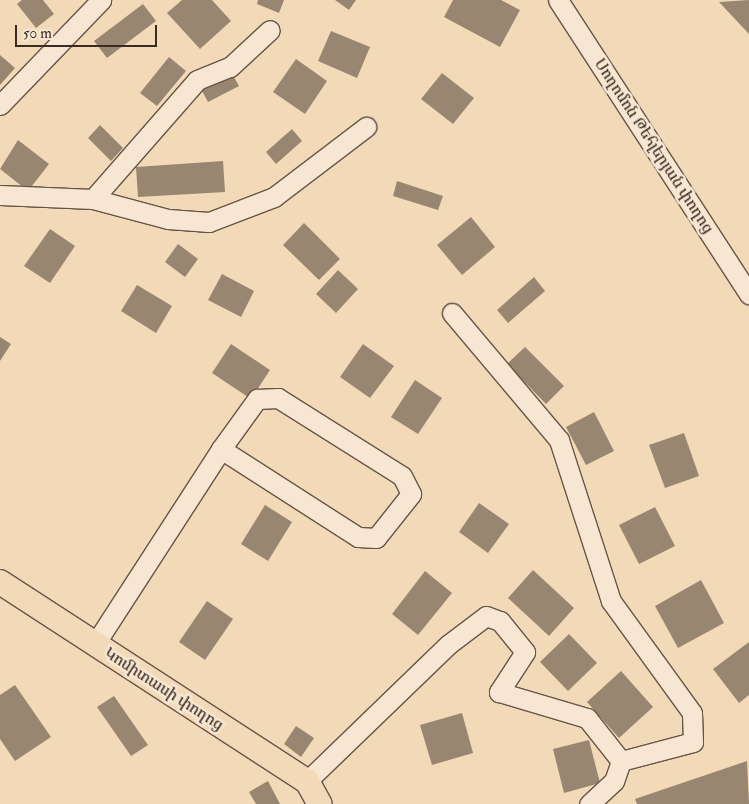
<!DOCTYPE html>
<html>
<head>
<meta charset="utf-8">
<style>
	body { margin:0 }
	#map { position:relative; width:749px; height:804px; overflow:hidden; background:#f2dab9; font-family:"IM FELL Double Pica","Noto Serif Armenian",serif }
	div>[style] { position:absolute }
	.building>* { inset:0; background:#998671 }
	.roads { filter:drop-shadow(1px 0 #675648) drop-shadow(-1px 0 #675648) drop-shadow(0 1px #675648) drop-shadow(0 -1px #675648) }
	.minor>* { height:19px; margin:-9.5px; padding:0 9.5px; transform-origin:9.5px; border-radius:9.5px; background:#f7e7d2 }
	.major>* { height:24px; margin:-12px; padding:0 12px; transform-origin:12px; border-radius:12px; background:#f2dab9 }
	span { translate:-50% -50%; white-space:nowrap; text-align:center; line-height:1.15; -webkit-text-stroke:5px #f7e7d2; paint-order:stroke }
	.street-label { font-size:16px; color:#392a23 }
	.scale { position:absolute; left:15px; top:25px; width:142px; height:22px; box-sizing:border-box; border:2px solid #392a23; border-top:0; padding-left:6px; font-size:15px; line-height:18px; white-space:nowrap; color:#392a23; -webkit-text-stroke:4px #f7e7d2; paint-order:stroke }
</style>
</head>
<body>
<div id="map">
	<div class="building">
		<i style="clip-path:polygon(22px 0,43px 0,54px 14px,36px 28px,17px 4px)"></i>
		<i style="clip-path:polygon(182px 0,212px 0,231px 21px,200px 49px,167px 13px)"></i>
		<i style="clip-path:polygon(258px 0,284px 0,279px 13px,257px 4px)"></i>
		<i style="clip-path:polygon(335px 0,356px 0,349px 10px)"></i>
		<i style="clip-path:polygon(453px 0,501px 0,520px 10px,500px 47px,444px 17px)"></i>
		<i style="clip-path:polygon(749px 0,749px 34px,719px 2px)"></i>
		<i style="clip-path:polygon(143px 4px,156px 21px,107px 58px,94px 41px)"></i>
		<i style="clip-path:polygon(331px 31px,370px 47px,357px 78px,318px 61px)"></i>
		<i style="clip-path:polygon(0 55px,15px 68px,0 85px)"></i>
		<i style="clip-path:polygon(169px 57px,186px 71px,157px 106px,140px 93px)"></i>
		<i style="clip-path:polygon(296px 59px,327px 81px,305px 114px,273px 92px)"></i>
		<i style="clip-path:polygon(231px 72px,239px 86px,208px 102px,201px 89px)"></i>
		<i style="clip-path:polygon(442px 73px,474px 98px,453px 124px,421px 99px)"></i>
		<i style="clip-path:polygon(100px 125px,123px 148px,111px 161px,88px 138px)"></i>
		<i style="clip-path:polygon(292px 129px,302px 141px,276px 164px,266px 152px)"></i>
		<i style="clip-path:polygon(18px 140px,49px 164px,28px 191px,0 169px)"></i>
		<i style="clip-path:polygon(223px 161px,225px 192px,138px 197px,136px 167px)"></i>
		<i style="clip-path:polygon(397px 181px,443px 196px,438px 210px,393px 196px)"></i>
		<i style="clip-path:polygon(471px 217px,495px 247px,462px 275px,437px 245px)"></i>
		<i style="clip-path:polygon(304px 223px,340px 259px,319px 280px,283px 245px)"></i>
		<i style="clip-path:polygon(50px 229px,75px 246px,50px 283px,24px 266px)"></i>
		<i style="clip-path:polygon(178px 244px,198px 259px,185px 277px,165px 262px)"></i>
		<i style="clip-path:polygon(338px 270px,358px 289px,336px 313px,316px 294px)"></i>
		<i style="clip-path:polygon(222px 274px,254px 291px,241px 317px,208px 300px)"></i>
		<i style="clip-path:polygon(534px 277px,545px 291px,508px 323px,497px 310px)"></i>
		<i style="clip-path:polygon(137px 285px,172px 306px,156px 333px,121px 311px)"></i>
		<i style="clip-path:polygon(0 337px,11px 344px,0 361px)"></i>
		<i style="clip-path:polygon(231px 344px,270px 370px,251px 399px,212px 373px)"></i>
		<i style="clip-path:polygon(363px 344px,394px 366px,370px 398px,340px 377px)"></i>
		<i style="clip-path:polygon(525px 347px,564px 386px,546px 404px,507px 364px)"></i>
		<i style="clip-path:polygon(415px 380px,442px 398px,418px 434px,391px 417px)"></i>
		<i style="clip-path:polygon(594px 412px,614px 451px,586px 465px,566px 427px)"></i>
		<i style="clip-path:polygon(684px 433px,699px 476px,665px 488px,649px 445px)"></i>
		<i style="clip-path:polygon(479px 503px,509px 524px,488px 553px,459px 532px)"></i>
		<i style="clip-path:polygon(265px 505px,292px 522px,268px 561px,241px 544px)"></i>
		<i style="clip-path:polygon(655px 507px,675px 546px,639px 564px,619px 525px)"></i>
		<i style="clip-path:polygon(533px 570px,574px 608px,549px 636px,508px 598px)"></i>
		<i style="clip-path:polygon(425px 571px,452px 593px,418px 635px,392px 614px)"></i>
		<i style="clip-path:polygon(701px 580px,724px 623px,678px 648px,655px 606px)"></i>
		<i style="clip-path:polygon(207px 601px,233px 619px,205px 660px,179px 642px)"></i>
		<i style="clip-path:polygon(569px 634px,597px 663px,568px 691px,540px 662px)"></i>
		<i style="clip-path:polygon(749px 642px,749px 695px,739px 703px,713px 669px)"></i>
		<i style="clip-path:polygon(621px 671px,653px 707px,619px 738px,587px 702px)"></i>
		<i style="clip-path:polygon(15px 685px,51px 737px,15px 761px,0 739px,0 695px)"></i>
		<i style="clip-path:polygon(114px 696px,148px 745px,131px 756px,97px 707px)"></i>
		<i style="clip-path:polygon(462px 713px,473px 753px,432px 765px,420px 725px)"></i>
		<i style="clip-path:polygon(296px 726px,314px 738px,301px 757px,284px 744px)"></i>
		<i style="clip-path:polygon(589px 740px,600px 783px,564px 793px,553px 749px)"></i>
		<i style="clip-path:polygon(747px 761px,749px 804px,637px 804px,635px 799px)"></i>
		<i style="clip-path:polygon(268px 781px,280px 804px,256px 804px,249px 792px)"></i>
	</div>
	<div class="roads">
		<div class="minor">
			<i style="left:558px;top:0;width:351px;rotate:57deg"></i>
			<i style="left:0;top:105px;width:146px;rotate:-46.1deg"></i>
			<i style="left:0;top:195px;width:93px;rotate:2.5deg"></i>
			<i style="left:93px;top:199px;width:78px;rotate:14.9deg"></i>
			<i style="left:168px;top:219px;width:41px;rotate:4.2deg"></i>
			<i style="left:209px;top:222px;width:70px;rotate:-21deg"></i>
			<i style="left:274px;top:197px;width:116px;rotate:-37.3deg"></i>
			<i style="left:93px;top:199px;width:158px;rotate:-48.8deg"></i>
			<i style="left:197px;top:80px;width:35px;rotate:-22deg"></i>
			<i style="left:230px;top:67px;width:54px;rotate:-42.8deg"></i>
			<i style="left:452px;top:313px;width:166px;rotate:49.9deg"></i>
			<i style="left:559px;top:440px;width:169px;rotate:72.1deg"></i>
			<i style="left:611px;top:601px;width:138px;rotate:54.1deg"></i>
			<i style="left:692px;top:713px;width:29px;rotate:88deg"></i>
			<i style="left:693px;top:742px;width:74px;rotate:165.2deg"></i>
			<i style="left:95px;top:644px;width:232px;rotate:-57.1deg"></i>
			<i style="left:221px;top:449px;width:62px;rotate:-54.2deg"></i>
			<i style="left:257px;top:399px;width:21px;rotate:-3deg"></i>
			<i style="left:278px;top:398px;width:146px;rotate:32.2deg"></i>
			<i style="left:402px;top:476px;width:20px;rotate:63deg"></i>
			<i style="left:411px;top:494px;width:56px;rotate:128.5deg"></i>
			<i style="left:376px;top:538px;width:18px;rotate:-177deg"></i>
			<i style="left:358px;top:537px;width:163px;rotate:-147.3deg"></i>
			<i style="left:307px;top:781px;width:197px;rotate:-44deg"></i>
			<i style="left:449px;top:644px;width:46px;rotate:-37.1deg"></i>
			<i style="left:486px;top:616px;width:15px;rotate:20deg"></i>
			<i style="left:500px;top:621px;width:40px;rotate:51deg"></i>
			<i style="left:525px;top:652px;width:48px;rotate:123deg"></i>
			<i style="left:499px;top:692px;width:92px;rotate:16.5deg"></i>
			<i style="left:587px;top:718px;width:55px;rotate:51.7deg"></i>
			<i style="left:621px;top:761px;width:21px;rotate:109deg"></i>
			<i style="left:614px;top:781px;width:34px;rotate:137deg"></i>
		</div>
		<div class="major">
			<i style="left:0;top:582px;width:366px;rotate:33deg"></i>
			<i style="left:307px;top:781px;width:26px;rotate:61deg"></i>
		</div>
	</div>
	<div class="street-label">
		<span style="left:654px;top:146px;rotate:57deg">Սողոմոն Թեհլերյան փողոց</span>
		<span style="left:164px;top:689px;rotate:33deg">Կոմիտասի փողոց</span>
	</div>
	<div class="scale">50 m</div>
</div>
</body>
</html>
